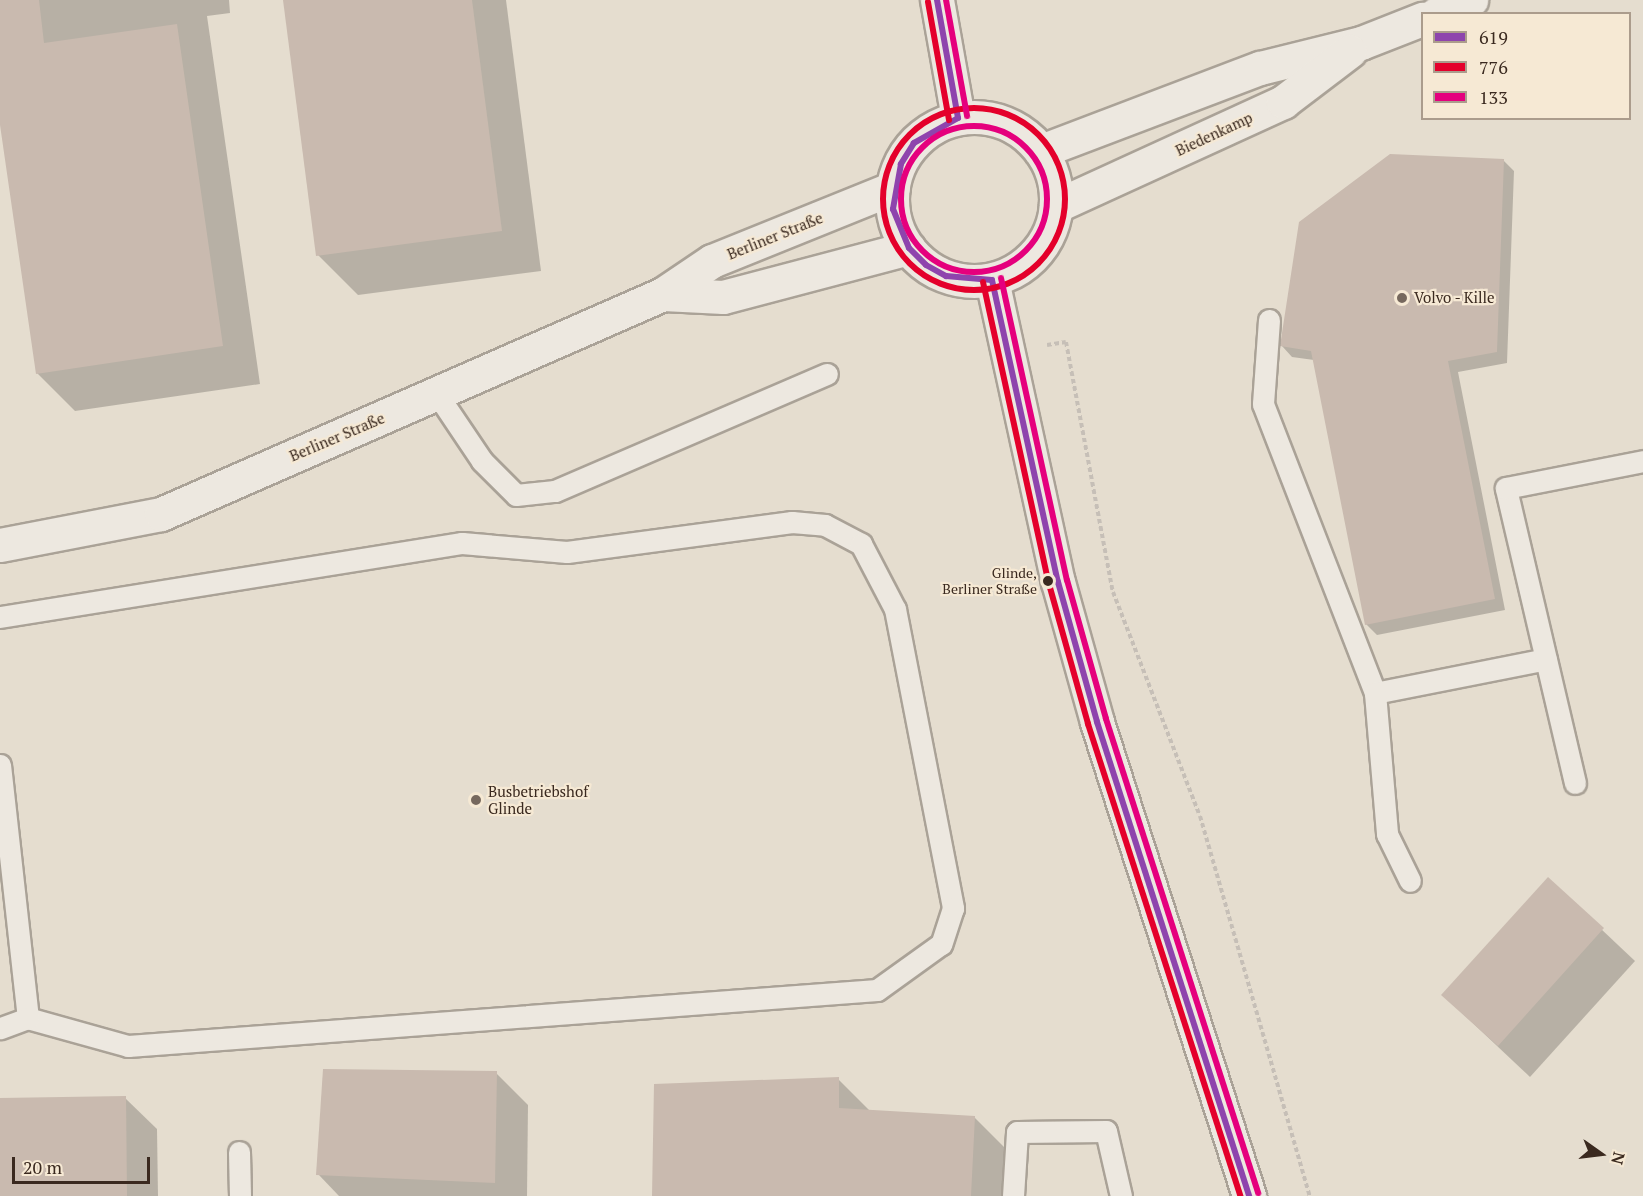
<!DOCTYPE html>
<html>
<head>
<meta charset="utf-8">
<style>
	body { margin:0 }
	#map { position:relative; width:1643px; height:1196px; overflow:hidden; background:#e5ddcf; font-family:"PT Serif",serif }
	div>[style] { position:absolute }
	.shadow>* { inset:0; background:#0003 }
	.building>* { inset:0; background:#c9baaf }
	.path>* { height:4px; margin-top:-2px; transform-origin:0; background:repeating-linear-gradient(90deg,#c6bfb7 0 4.5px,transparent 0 7.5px) }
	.roads { filter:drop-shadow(2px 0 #aaa297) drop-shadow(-2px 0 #aaa297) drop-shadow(0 2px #aaa297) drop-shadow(0 -2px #aaa297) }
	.service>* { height:21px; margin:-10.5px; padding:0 10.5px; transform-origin:10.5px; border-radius:10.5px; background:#ede8e0 }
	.minor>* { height:33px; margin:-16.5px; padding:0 16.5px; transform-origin:16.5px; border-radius:16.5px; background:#ede8e0 }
	.secondary>* { height:33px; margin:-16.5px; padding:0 16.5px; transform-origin:16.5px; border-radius:16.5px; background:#ede8e0 }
	.secondary>.ring { margin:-16.5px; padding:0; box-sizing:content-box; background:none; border:33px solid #ede8e0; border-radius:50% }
	.bus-1>* { height:6px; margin:-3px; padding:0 3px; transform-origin:3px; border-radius:3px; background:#8e44ad }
	.bus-2>* { height:6px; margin:-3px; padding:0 3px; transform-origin:3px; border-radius:3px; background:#e4002b }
	.bus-2>.ring { margin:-3px; padding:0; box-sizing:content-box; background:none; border:6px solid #e4002b; border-radius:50% }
	.bus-3>* { height:6px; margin:-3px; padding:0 3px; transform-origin:3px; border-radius:3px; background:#e5007d }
	.bus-3>.ring { margin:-3px; padding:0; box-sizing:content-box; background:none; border:6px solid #e5007d; border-radius:50% }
	.dots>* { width:16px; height:16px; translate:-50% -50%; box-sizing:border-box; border:3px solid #f6e9d4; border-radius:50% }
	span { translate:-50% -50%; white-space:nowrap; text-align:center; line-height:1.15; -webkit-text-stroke:4.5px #f6e9d4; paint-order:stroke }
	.bus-label { font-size:14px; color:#3a291f }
	.right { translate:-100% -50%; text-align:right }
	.street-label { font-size:15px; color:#3a291f }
	.poi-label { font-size:15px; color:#3a291f }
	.left { translate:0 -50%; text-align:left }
	.legend { position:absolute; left:1421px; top:12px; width:210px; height:108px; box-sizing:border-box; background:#f6e9d4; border:2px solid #ab9c8c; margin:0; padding:8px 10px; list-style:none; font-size:18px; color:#3a291f }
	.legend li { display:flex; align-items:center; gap:12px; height:30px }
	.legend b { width:30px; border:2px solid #ab9c8c }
	.north { position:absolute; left:1571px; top:1124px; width:60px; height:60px; -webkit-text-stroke:4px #f6e9d4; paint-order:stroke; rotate:104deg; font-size:16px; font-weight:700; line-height:24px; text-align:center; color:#3a291f }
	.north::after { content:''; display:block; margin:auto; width:21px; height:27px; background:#3a291f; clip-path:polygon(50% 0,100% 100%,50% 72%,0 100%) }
	.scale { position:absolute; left:12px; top:1157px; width:138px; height:27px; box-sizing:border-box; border:3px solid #3a291f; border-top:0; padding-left:8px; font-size:18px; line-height:21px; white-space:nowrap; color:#3a291f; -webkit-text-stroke:4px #f6e9d4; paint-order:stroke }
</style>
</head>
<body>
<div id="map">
	<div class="shadow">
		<i style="clip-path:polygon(0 0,229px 0,230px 13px,207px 16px,260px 384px,75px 411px,37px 373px,0 114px)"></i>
		<i style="clip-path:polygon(284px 0,506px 0,541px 271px,358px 295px,318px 255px)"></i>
		<i style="clip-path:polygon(1503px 160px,1514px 171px,1507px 363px,1458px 372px,1505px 610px,1377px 635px,1366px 624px,1314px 360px,1292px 357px,1282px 346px)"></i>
		<i style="clip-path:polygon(1548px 879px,1635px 961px,1530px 1077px,1443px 995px)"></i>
		<i style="clip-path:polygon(496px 1073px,528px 1105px,527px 1196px,339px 1196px,318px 1174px)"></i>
		<i style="clip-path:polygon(838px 1079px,871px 1112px,974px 1117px,1009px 1152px,1007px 1196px,654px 1196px)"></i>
		<i style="clip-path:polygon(125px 1098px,157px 1129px,158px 1196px,0 1196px,0 1099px)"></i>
	</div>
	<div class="building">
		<i style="clip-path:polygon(0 0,39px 0,44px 43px,177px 24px,223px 346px,36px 374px,0 125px)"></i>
		<i style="clip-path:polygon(283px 0,472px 0,502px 231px,316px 256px)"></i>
		<i style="clip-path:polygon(1390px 154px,1504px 159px,1497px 352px,1448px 361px,1495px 599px,1365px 625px,1311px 351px,1280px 346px,1299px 222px)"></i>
		<i style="clip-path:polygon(1548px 877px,1604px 928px,1498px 1046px,1441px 995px)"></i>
		<i style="clip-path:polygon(323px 1069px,497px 1071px,495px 1183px,316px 1175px)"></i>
		<i style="clip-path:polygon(839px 1077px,839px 1108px,975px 1116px,971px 1196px,652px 1196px,654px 1084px)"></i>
		<i style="clip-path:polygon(126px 1096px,127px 1196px,0 1196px,0 1098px)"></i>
	</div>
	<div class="path">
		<i style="left:1047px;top:345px;width:19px;rotate:-9deg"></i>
		<i style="left:1066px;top:342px;width:254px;rotate:79.4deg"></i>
		<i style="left:1113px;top:592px;width:240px;rotate:68.8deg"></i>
		<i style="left:1200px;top:816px;width:396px;rotate:73.9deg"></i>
	</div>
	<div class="roads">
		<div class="service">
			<i style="left:1269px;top:320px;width:84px;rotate:94.1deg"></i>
			<i style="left:1263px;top:404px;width:310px;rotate:68.8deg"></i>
			<i style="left:1375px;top:693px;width:174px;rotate:-11.2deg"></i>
			<i style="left:437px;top:394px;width:81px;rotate:56.1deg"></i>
			<i style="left:482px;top:461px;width:48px;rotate:45deg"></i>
			<i style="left:516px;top:495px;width:39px;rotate:-6deg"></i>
			<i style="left:555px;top:491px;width:296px;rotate:-23.3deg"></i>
			<i style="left:0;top:617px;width:468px;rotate:-9.1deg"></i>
			<i style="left:462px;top:543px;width:105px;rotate:4.9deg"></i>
			<i style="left:567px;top:552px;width:227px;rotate:-7.6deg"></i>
			<i style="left:792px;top:522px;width:33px;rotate:5deg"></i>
			<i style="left:825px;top:525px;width:41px;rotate:27.8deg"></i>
			<i style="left:861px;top:544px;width:73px;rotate:62.4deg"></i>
			<i style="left:895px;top:609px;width:305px;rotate:79deg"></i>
			<i style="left:953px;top:908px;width:38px;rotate:108deg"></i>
			<i style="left:941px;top:944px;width:79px;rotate:144.3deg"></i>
			<i style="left:877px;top:990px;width:751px;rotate:175.72deg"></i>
			<i style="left:128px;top:1046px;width:104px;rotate:-164.4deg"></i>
			<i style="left:1375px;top:693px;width:142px;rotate:85.1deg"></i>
			<i style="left:1387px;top:834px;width:52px;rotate:63.9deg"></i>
			<i style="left:0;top:765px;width:255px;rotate:83.7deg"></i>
			<i style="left:28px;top:1018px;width:30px;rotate:160deg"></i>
			<i style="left:1575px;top:783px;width:303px;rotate:-103.2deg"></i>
			<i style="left:1506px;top:488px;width:140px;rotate:-11.1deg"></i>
			<i style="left:239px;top:1152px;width:44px;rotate:88.7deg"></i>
			<i style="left:1013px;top:1196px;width:64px;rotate:-86.4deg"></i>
			<i style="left:1017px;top:1132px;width:89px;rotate:-0.6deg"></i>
			<i style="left:1106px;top:1131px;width:67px;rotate:77deg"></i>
		</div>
		<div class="minor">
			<i style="left:1436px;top:14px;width:38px;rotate:-22deg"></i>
			<i style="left:1041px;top:151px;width:234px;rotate:-20.8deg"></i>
			<i style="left:1260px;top:68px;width:104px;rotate:-13.9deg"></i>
			<i style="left:1361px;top:43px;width:66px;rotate:-21.5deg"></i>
			<i style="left:1056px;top:206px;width:250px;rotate:-24.6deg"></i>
			<i style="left:1283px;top:102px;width:84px;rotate:-37.3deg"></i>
			<i style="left:663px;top:294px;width:60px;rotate:2.9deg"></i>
			<i style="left:723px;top:297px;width:192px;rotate:-14.8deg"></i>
			<i style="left:0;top:545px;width:164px;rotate:-10.9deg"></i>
			<i style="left:161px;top:514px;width:548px;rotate:-23.67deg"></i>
			<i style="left:663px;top:294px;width:59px;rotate:-34deg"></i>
			<i style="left:712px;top:261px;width:195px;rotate:-22deg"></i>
		</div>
		<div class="secondary">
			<i style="left:937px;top:0;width:120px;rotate:79.9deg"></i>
			<i class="ring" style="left:892px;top:117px;width:131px;height:131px"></i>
			<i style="left:992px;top:280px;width:309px;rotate:77.7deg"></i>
			<i style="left:1058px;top:582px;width:145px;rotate:74.4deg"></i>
			<i style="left:1097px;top:722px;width:498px;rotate:72.2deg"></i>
		</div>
	</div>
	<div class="bus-1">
		<i style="left:937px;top:0;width:120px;rotate:79.9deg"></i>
		<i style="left:958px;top:118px;width:51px;rotate:150.4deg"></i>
		<i style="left:914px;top:143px;width:25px;rotate:122deg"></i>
		<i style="left:901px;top:164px;width:46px;rotate:100.1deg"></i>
		<i style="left:893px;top:209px;width:42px;rotate:67.7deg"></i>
		<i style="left:909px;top:248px;width:24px;rotate:45deg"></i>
		<i style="left:926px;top:265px;width:23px;rotate:29deg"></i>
		<i style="left:946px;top:276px;width:46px;rotate:5deg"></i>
		<i style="left:992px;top:280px;width:309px;rotate:77.7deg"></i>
		<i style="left:1058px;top:582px;width:145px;rotate:74.4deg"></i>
		<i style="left:1097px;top:722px;width:498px;rotate:72.2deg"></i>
	</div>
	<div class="bus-2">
		<i style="left:928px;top:2px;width:120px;rotate:79.9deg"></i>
		<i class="ring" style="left:883px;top:108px;width:176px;height:176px"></i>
		<i style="left:983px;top:282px;width:309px;rotate:77.7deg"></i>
		<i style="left:1049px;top:584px;width:145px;rotate:74.4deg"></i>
		<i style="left:1088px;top:724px;width:496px;rotate:72.1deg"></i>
	</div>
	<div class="bus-3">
		<i style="left:946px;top:0;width:118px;rotate:79.7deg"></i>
		<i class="ring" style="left:901px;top:126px;width:140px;height:140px"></i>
		<i style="left:1001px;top:278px;width:309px;rotate:77.7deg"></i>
		<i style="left:1067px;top:580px;width:144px;rotate:74.3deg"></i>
		<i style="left:1106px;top:719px;width:498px;rotate:72.2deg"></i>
	</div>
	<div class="dots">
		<i style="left:1402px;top:298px;background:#76685d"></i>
		<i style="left:1048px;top:581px;background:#3a291f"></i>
		<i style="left:476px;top:800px;background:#76685d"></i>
	</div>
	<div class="bus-label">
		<span class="right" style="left:1037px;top:581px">Glinde,<br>Berliner Straße</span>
	</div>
	<div class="street-label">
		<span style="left:1214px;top:134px;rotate:-25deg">Biedenkamp</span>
		<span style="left:775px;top:236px;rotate:-22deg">Berliner Straße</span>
		<span style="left:337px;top:437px;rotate:-23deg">Berliner Straße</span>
	</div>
	<div class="poi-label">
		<span class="left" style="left:1414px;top:298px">Volvo - Kille</span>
		<span class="left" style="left:488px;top:800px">Busbetriebshof<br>Glinde</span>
	</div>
	<ul class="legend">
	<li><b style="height:8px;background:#8e44ad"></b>619</li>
	<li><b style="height:8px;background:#e4002b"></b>776</li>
	<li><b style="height:8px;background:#e5007d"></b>133</li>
	</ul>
	<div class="north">N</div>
	<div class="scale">20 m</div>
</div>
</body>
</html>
